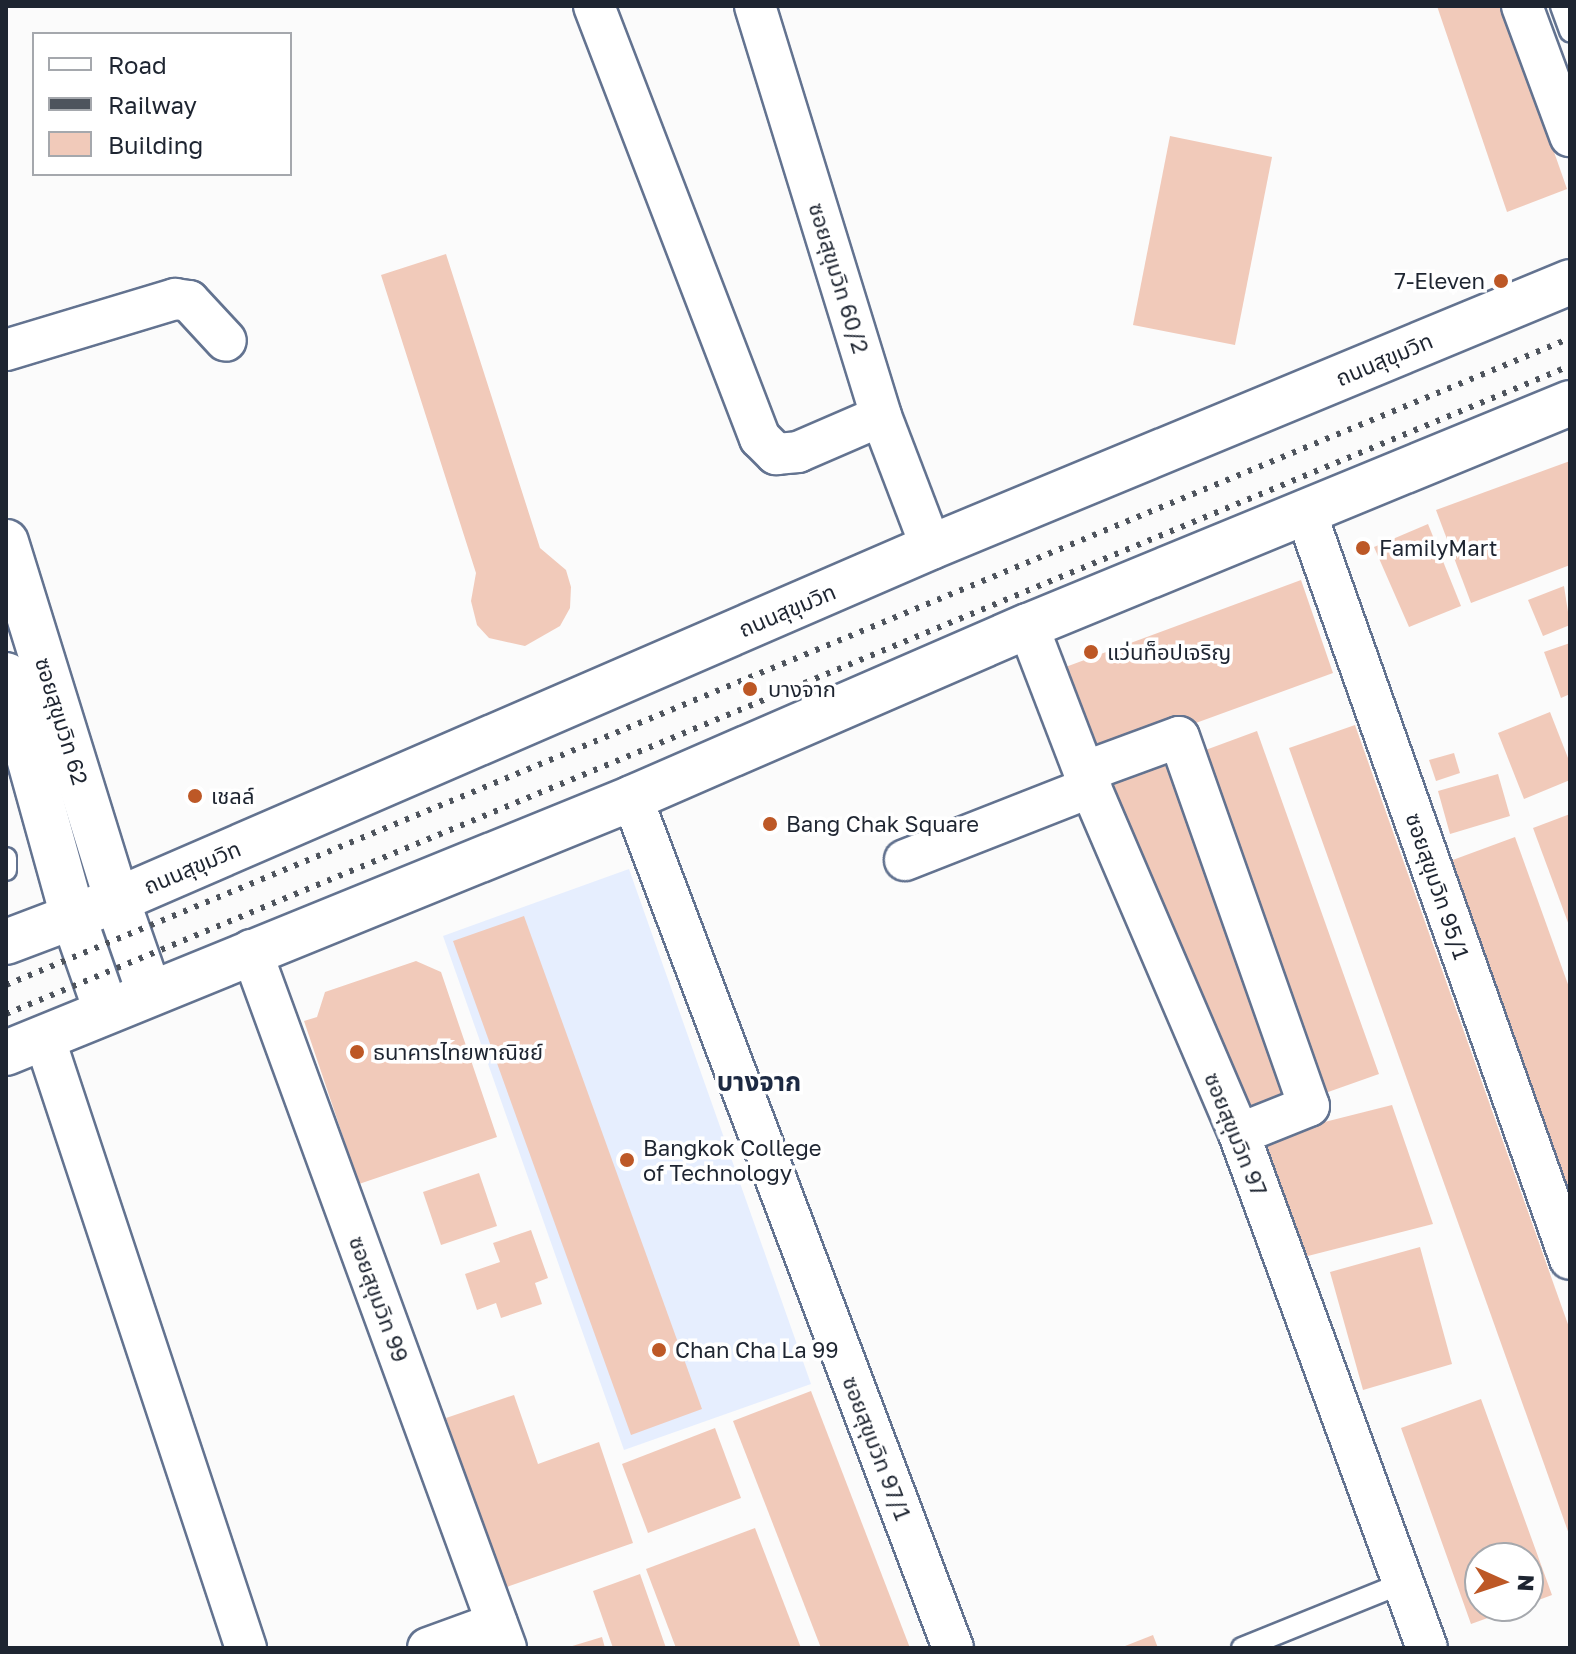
<!DOCTYPE html>
<html>
<head>
<meta charset="utf-8">
<style>
	body { margin:0 }
	#map { position:relative; width:1576px; height:1654px; overflow:hidden; background:#fbfbfb; font-family:"Golos Text","Noto Sans Thai",sans-serif }
	div>[style] { position:absolute }
	.built>* { inset:0; background:#e6eefe }
	.building>* { inset:0; background:#f1caba }
	.roads { filter:drop-shadow(2px 0 #637390) drop-shadow(-2px 0 #637390) drop-shadow(0 2px #637390) drop-shadow(0 -2px #637390) }
	.lane>* { height:20px; margin:-10px; padding:0 10px; transform-origin:10px; border-radius:10px; background:#fff }
	.street>* { height:40px; margin:-20px; padding:0 20px; transform-origin:20px; border-radius:20px; background:#fff }
	.secondary>* { height:44px; margin:-22px; padding:0 22px; transform-origin:22px; border-radius:22px; background:#fff }
	.primary>* { height:44px; margin:-22px; padding:0 22px; transform-origin:22px; border-radius:22px; background:#fff }
	.rail>* { height:6px; margin-top:-3px; transform-origin:0; background:repeating-linear-gradient(90deg,#4e545d 0 4px,transparent 0 12px) }
	.dots>* { width:22px; height:22px; translate:-50% -50%; box-sizing:border-box; border:4px solid #fff; border-radius:50% }
	span { translate:-50% -50%; white-space:nowrap; text-align:center; line-height:1.15; -webkit-text-stroke:7px #fff; paint-order:stroke }
	.street-label { font-size:22px; color:#1e2531 }
	.poi-label { font-size:22px; color:#1e2531 }
	.right { translate:-100% -50%; text-align:right }
	.left { translate:0 -50%; text-align:left }
	.quarter-label { font-size:26px; color:#1d2a43; font-weight:700 }
	.frame { position:absolute; inset:0; border:8px solid #1e2531; pointer-events:none }
	.legend { position:absolute; left:32px; top:32px; width:260px; height:144px; box-sizing:border-box; background:#fff; border:2px solid #a5a8ad; margin:0; padding:10px 14px; list-style:none; font-size:24px; color:#1e2531 }
	.legend li { display:flex; align-items:center; gap:16px; height:40px }
	.legend b { width:40px; border:2px solid #a5a8ad }
	.north { position:absolute; left:1464px; top:1542px; width:80px; height:80px; box-sizing:border-box; background:#fff; border:2px solid #a5a8ad; border-radius:50%; rotate:93deg; font-size:22px; font-weight:700; line-height:32px; text-align:center; color:#1e2531 }
	.north::after { content:''; display:block; margin:auto; width:28px; height:36px; background:#bd5826; clip-path:polygon(50% 0,100% 100%,50% 72%,0 100%) }
</style>
</head>
<body>
<div id="map">
	<div class="built">
		<i style="clip-path:polygon(629px 869px,811px 1384px,624px 1450px,443px 936px)"></i>
	</div>
	<div class="building">
		<i style="clip-path:polygon(1437px 6px,1503px 6px,1567px 189px,1507px 212px)"></i>
		<i style="clip-path:polygon(1170px 136px,1272px 157px,1235px 345px,1133px 325px)"></i>
		<i style="clip-path:polygon(446px 254px,540px 548px,566px 570px,571px 587px,570px 608px,560px 626px,525px 646px,489px 638px,477px 625px,471px 601px,476px 573px,381px 275px)"></i>
		<i style="clip-path:polygon(1570px 461px,1570px 565px,1471px 603px,1436px 510px)"></i>
		<i style="clip-path:polygon(1428px 524px,1461px 606px,1409px 627px,1374px 547px)"></i>
		<i style="clip-path:polygon(1301px 580px,1333px 673px,1086px 763px,1052px 672px)"></i>
		<i style="clip-path:polygon(1564px 586px,1570px 625px,1543px 636px,1528px 600px)"></i>
		<i style="clip-path:polygon(1570px 643px,1570px 694px,1561px 698px,1544px 652px)"></i>
		<i style="clip-path:polygon(1550px 712px,1570px 763px,1570px 780px,1524px 799px,1498px 733px)"></i>
		<i style="clip-path:polygon(1355px 725px,1570px 1330px,1570px 1537px,1289px 748px)"></i>
		<i style="clip-path:polygon(1257px 731px,1379px 1074px,1314px 1097px,1192px 755px)"></i>
		<i style="clip-path:polygon(1175px 748px,1297px 1090px,1231px 1114px,1109px 771px)"></i>
		<i style="clip-path:polygon(1454px 753px,1460px 773px,1436px 781px,1429px 760px)"></i>
		<i style="clip-path:polygon(1498px 774px,1510px 816px,1450px 834px,1438px 791px)"></i>
		<i style="clip-path:polygon(1570px 814px,1570px 928px,1533px 828px)"></i>
		<i style="clip-path:polygon(1515px 837px,1570px 990px,1570px 1198px,1450px 861px)"></i>
		<i style="clip-path:polygon(524px 916px,702px 1409px,631px 1435px,453px 941px)"></i>
		<i style="clip-path:polygon(416px 961px,441px 972px,497px 1137px,359px 1184px,304px 1021px,317px 1017px,325px 992px)"></i>
		<i style="clip-path:polygon(1392px 1105px,1433px 1224px,1296px 1259px,1253px 1140px)"></i>
		<i style="clip-path:polygon(479px 1173px,497px 1226px,441px 1245px,423px 1192px)"></i>
		<i style="clip-path:polygon(531px 1230px,548px 1278px,535px 1283px,542px 1304px,501px 1318px,496px 1303px,477px 1310px,465px 1274px,500px 1262px,493px 1243px)"></i>
		<i style="clip-path:polygon(1420px 1247px,1452px 1364px,1363px 1390px,1330px 1272px)"></i>
		<i style="clip-path:polygon(811px 1391px,910px 1648px,821px 1648px,733px 1421px)"></i>
		<i style="clip-path:polygon(514px 1395px,538px 1464px,599px 1442px,633px 1543px,504px 1588px,446px 1418px)"></i>
		<i style="clip-path:polygon(1481px 1399px,1552px 1595px,1528px 1604px,1528px 1558px,1480px 1558px,1480px 1606px,1521px 1606px,1471px 1624px,1401px 1428px)"></i>
		<i style="clip-path:polygon(715px 1428px,741px 1498px,648px 1533px,622px 1464px)"></i>
		<i style="clip-path:polygon(755px 1528px,801px 1648px,676px 1648px,646px 1569px)"></i>
		<i style="clip-path:polygon(640px 1574px,666px 1648px,613px 1648px,593px 1591px)"></i>
		<i style="clip-path:polygon(1153px 1635px,1158px 1648px,1120px 1648px)"></i>
		<i style="clip-path:polygon(602px 1637px,605px 1648px,569px 1648px,569px 1647px)"></i>
	</div>
	<div class="roads">
		<div class="lane">
			<i style="left:1561px;top:6px;width:27px;rotate:70deg"></i>
			<i style="left:6px;top:858px;width:12px;rotate:90deg"></i>
			<i style="left:1242px;top:1648px;width:174px;rotate:-22deg"></i>
		</div>
		<div class="street">
			<i style="left:594px;top:6px;width:463px;rotate:69deg"></i>
			<i style="left:760px;top:438px;width:23px;rotate:45deg"></i>
			<i style="left:776px;top:454px;width:22px;rotate:-5deg"></i>
			<i style="left:798px;top:452px;width:90px;rotate:-23.4deg"></i>
			<i style="left:755px;top:6px;width:429px;rotate:72.9deg"></i>
			<i style="left:881px;top:416px;width:140px;rotate:69.1deg"></i>
			<i style="left:1522px;top:6px;width:139px;rotate:69.7deg"></i>
			<i style="left:6px;top:350px;width:177px;rotate:-16.8deg"></i>
			<i style="left:175px;top:299px;width:14px;rotate:8deg"></i>
			<i style="left:189px;top:301px;width:54px;rotate:47.2deg"></i>
			<i style="left:1306px;top:513px;width:791px;rotate:70.51deg"></i>
			<i style="left:1028px;top:626px;width:156px;rotate:69deg"></i>
			<i style="left:1084px;top:772px;width:394px;rotate:66.8deg"></i>
			<i style="left:1239px;top:1134px;width:547px;rotate:69.91deg"></i>
			<i style="left:1084px;top:772px;width:101px;rotate:-20.2deg"></i>
			<i style="left:1179px;top:737px;width:391px;rotate:70.6deg"></i>
			<i style="left:1309px;top:1106px;width:75px;rotate:158.2deg"></i>
			<i style="left:632px;top:798px;width:909px;rotate:69.31deg"></i>
			<i style="left:905px;top:860px;width:200px;rotate:-21.4deg"></i>
			<i style="left:251px;top:950px;width:743px;rotate:69.93deg"></i>
			<i style="left:44px;top:1037px;width:644px;rotate:71.71deg"></i>
			<i style="left:428px;top:1648px;width:73px;rotate:-19.9deg"></i>
		</div>
		<div class="secondary">
			<i style="left:6px;top:542px;width:375px;rotate:72.8deg"></i>
			<i style="left:6px;top:675px;width:250px;rotate:74.5deg"></i>
		</div>
		<div class="primary">
			<i style="left:117px;top:900px;width:97px;rotate:70.8deg"></i>
			<i style="left:73px;top:916px;width:100px;rotate:70.7deg"></i>
			<i style="left:6px;top:942px;width:119px;rotate:-20.7deg"></i>
			<i style="left:117px;top:900px;width:887px;rotate:-23.44deg"></i>
			<i style="left:931px;top:547px;width:692px;rotate:-22.52deg"></i>
			<i style="left:6px;top:1053px;width:676px;rotate:-22.16deg"></i>
			<i style="left:632px;top:798px;width:432px;rotate:-23.5deg"></i>
			<i style="left:1028px;top:626px;width:586px;rotate:-22.36deg"></i>
		</div>
	</div>
	<div class="rail">
		<i style="left:6px;top:985px;width:1693px;rotate:-22.47deg"></i>
		<i style="left:6px;top:1014px;width:1693px;rotate:-22.51deg"></i>
	</div>
	<div class="dots">
		<i style="left:1501px;top:281px;background:#bd5826"></i>
		<i style="left:1363px;top:548px;background:#bd5826"></i>
		<i style="left:1091px;top:652px;background:#bd5826"></i>
		<i style="left:750px;top:689px;background:#bd5826"></i>
		<i style="left:195px;top:796px;background:#bd5826"></i>
		<i style="left:770px;top:824px;background:#bd5826"></i>
		<i style="left:357px;top:1052px;background:#bd5826"></i>
		<i style="left:627px;top:1160px;background:#bd5826"></i>
		<i style="left:659px;top:1350px;background:#bd5826"></i>
	</div>
	<div class="street-label">
		<span style="left:839px;top:278px;rotate:73deg">ซอยสุขุมวิท 60/2</span>
		<span style="left:1384px;top:359px;rotate:-23deg">ถนนสุขุมวิท</span>
		<span style="left:787px;top:610px;rotate:-23deg">ถนนสุขุมวิท</span>
		<span style="left:62px;top:721px;rotate:73deg">ซอยสุขุมวิท 62</span>
		<span style="left:192px;top:867px;rotate:-23deg">ถนนสุขุมวิท</span>
		<span style="left:1438px;top:886px;rotate:71deg">ซอยสุขุมวิท 95/1</span>
		<span style="left:1236px;top:1134px;rotate:68deg">ซอยสุขุมวิท 97</span>
		<span style="left:379px;top:1299px;rotate:70deg">ซอยสุขุมวิท 99</span>
		<span style="left:877px;top:1448px;rotate:69deg">ซอยสุขุมวิท 97/1</span>
	</div>
	<div class="poi-label">
		<span class="right" style="left:1485px;top:281px">7-Eleven</span>
		<span class="left" style="left:1379px;top:548px">FamilyMart</span>
		<span class="left" style="left:1107px;top:652px">แว่นท็อปเจริญ</span>
		<span class="left" style="left:768px;top:689px">บางจาก</span>
		<span class="left" style="left:211px;top:796px">เชลล์</span>
		<span class="left" style="left:786px;top:824px">Bang Chak Square</span>
		<span class="left" style="left:373px;top:1052px">ธนาคารไทยพาณิชย์</span>
		<span class="left" style="left:643px;top:1160px">Bangkok College<br>of Technology</span>
		<span class="left" style="left:675px;top:1350px">Chan Cha La 99</span>
	</div>
	<div class="quarter-label">
		<span style="left:759px;top:1082px">บางจาก</span>
	</div>
	<div class="frame"></div>
	<ul class="legend">
	<li><b style="height:10px;background:#fff"></b>Road</li>
	<li><b style="height:10px;background:#4e545d"></b>Railway</li>
	<li><b style="height:22px;background:#f1caba"></b>Building</li>
	</ul>
	<div class="north">N</div>
</div>
</body>
</html>
